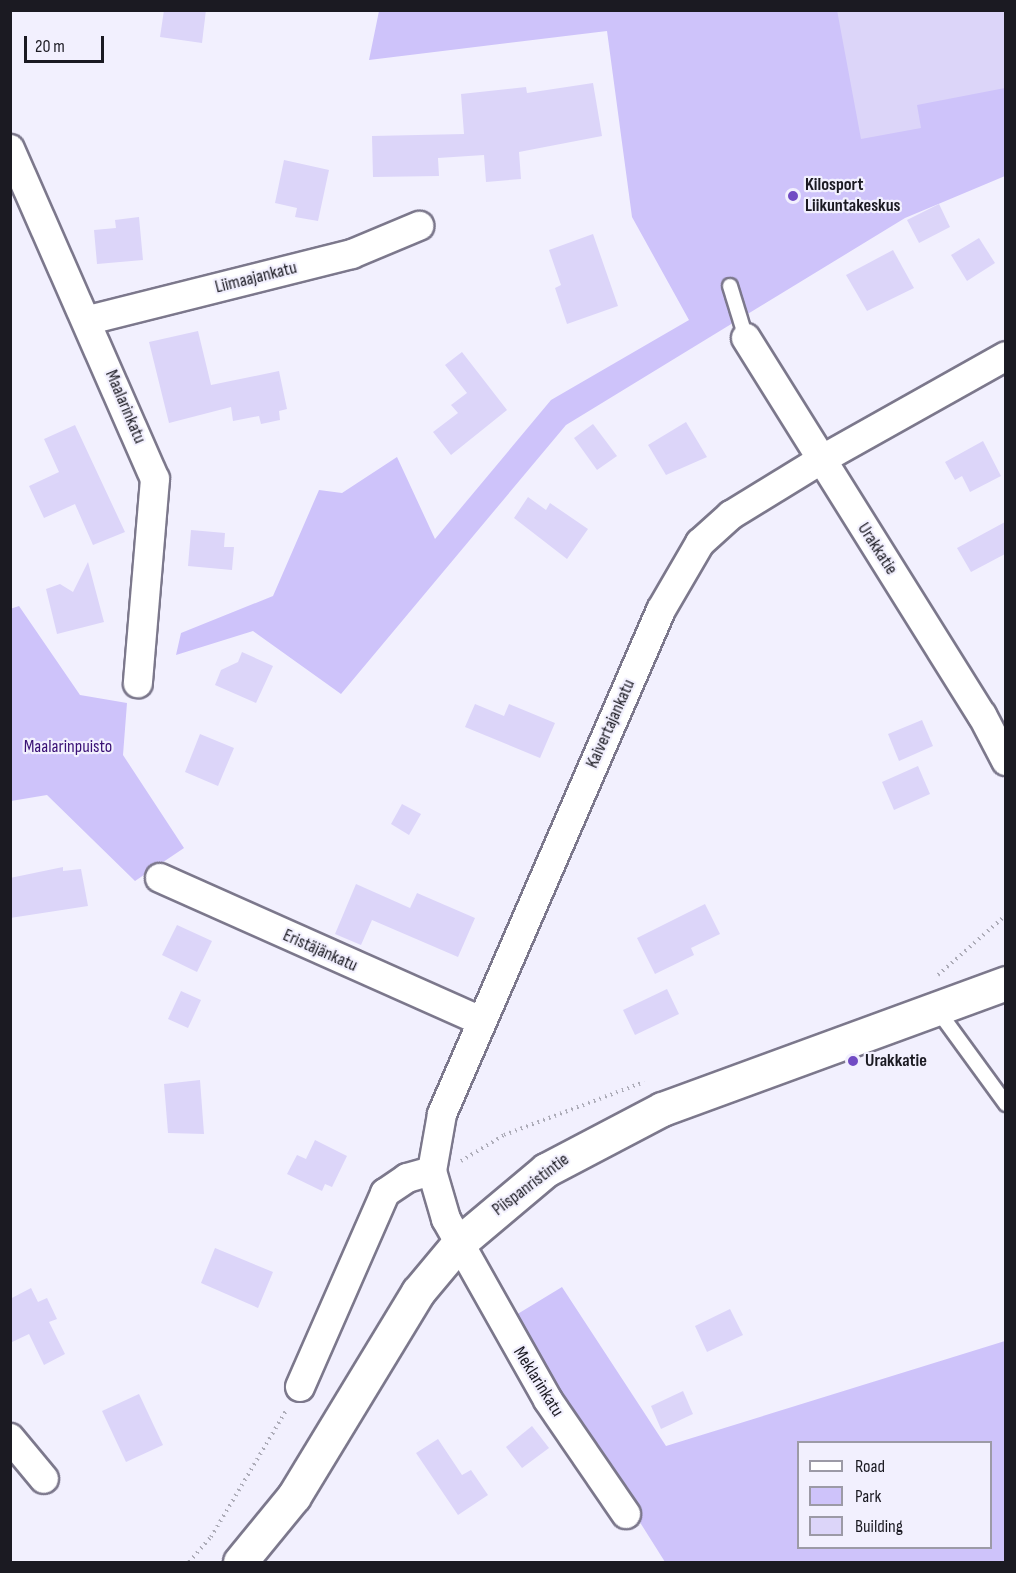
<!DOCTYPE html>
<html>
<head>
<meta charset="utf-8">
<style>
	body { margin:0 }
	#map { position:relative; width:1016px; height:1573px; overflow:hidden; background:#f2f0fe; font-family:"Sofia Sans Condensed",sans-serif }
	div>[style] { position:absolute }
	.green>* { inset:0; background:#cec3fa }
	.building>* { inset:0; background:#dcd5f9 }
	.path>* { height:4px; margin-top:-2px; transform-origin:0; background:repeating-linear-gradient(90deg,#adacb8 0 1.5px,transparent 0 6px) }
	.roads { filter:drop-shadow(2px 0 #7c788c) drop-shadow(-2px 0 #7c788c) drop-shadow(0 2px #7c788c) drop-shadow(0 -2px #7c788c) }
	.service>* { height:14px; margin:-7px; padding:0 7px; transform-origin:7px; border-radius:7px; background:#fff }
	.minor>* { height:28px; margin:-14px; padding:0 14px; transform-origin:14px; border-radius:14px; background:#fff }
	.tertiary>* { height:33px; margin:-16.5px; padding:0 16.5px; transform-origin:16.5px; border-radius:16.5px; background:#fff }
	.dots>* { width:16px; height:16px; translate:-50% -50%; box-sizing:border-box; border:3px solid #f2f0fe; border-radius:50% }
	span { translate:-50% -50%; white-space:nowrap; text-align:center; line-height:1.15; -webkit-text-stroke:4.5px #f2f0fe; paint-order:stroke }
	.poi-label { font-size:18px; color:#1b1a22; font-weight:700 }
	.left { translate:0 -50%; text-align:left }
	.street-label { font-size:18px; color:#1b1a22 }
	.park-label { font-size:18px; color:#3a1175 }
	.frame { position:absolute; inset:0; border:12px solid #1b1a22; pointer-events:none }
	.legend { position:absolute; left:797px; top:1441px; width:195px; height:108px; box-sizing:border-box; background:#f2f0fe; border:2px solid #9c9aa6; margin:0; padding:8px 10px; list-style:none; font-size:18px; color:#1b1a22 }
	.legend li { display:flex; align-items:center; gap:12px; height:30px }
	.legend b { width:30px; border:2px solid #9c9aa6 }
	.scale { position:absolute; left:24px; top:36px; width:80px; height:27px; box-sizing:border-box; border:3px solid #1b1a22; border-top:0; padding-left:8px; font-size:18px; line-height:21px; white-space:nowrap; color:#1b1a22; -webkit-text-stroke:4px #f2f0fe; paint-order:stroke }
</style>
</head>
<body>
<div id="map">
	<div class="green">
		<i style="clip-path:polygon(379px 11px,1005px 11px,1005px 176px,905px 218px,566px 425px,341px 694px,253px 631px,176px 655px,181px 633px,273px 596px,319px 490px,342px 493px,397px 457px,435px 539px,551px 400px,689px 320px,632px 217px,607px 31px,369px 60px)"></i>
		<i style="clip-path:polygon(19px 606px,80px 695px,127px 703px,123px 755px,184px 848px,135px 881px,47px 795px,11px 801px,10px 609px)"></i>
		<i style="clip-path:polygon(evenodd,562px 1287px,666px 1446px,1005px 1341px,1005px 1562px,665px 1562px,511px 1318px,562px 1287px,798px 1442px,990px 1442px,990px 1548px,798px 1548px,798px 1442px)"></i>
	</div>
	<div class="building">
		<i style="clip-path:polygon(164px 10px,206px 10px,202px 43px,160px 37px)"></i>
		<i style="clip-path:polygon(837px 10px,1005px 10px,1005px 88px,917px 105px,921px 128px,861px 139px)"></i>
		<i style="clip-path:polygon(593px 83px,602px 136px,519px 152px,521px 179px,486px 182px,484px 155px,438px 158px,439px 176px,373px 177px,372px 136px,464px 134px,461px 94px,526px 87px,527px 93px)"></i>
		<i style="clip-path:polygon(284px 160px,329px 170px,318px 221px,295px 217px,297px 208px,275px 203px)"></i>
		<i style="clip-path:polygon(939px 204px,950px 227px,919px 243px,907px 220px)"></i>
		<i style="clip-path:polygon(139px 217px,143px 260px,97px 264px,94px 230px,116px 228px,115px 220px)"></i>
		<i style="clip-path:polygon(593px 234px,618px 306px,567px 324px,555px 288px,561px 285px,549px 250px)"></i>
		<i style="clip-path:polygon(979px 238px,995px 263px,967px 281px,951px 255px)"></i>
		<i style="clip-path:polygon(893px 250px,914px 288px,867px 311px,846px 275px)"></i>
		<i style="clip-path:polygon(198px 331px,211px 385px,279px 371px,287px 409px,279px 411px,280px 420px,261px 424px,259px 416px,233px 421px,231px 407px,169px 423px,149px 342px)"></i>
		<i style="clip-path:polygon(462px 352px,507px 410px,451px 455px,433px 432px,458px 413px,451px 405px,467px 393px,445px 365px)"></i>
		<i style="clip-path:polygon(686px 422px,707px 457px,666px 475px,648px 445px)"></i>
		<i style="clip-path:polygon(593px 424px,617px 456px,597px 470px,574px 438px)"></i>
		<i style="clip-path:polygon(75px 425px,125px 532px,93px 545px,75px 504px,44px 518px,29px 486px,59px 472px,44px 439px)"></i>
		<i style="clip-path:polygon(983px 441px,1001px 476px,970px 492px,962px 476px,955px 480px,945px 462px)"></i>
		<i style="clip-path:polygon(528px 497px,546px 510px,550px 503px,588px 529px,567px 559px,514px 518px)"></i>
		<i style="clip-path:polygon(1005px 522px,1005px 554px,971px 572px,957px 548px)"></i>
		<i style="clip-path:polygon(191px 530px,225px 533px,224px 547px,234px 547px,232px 570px,188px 566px)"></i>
		<i style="clip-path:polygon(88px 562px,104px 622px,57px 634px,46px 589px,60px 584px,73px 592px)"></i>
		<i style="clip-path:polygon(242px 652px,273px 666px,256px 703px,215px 685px,221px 670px,238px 662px)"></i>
		<i style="clip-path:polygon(475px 704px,504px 716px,509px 704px,555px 723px,540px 758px,465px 727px)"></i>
		<i style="clip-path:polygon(922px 720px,933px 746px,899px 761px,888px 734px)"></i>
		<i style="clip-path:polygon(200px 734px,234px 748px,218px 786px,185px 772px)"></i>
		<i style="clip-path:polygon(918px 766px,930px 794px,894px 810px,882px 782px)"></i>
		<i style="clip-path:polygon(402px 804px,421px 814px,409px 835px,391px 824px)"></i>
		<i style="clip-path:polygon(63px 867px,63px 871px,81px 869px,88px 906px,10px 918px,10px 878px)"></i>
		<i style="clip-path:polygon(356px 884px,410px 908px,417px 893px,475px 918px,458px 957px,372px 920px,361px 945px,335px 934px)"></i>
		<i style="clip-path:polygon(705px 904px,720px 934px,691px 948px,694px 955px,655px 974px,637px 938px)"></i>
		<i style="clip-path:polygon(177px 925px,212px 941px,197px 972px,162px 955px)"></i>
		<i style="clip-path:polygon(667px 989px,679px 1014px,635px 1035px,623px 1010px)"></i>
		<i style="clip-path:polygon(181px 991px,201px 1000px,188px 1028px,168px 1019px)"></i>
		<i style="clip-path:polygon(200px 1080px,204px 1134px,168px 1133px,164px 1084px)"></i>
		<i style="clip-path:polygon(315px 1140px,347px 1156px,332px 1187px,325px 1184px,322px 1191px,287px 1174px,297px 1155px,306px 1159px)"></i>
		<i style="clip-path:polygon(215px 1248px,273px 1272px,258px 1308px,201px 1283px)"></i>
		<i style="clip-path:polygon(31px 1288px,38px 1302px,47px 1298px,57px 1319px,49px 1322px,65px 1354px,44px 1365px,29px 1334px,10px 1343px,10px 1299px)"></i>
		<i style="clip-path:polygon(730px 1309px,743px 1335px,707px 1352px,695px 1326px)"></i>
		<i style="clip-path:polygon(683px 1391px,693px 1414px,661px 1429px,651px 1406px)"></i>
		<i style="clip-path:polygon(139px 1394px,163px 1445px,126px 1462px,102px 1411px)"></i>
		<i style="clip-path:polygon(532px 1426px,549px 1448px,522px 1468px,506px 1447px)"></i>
		<i style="clip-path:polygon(438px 1439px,462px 1475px,471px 1470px,488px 1495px,458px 1515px,416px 1453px)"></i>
	</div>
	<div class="path">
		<i style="left:938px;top:975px;width:91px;rotate:-41.4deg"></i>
		<i style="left:461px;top:1161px;width:50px;rotate:-31.2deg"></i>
		<i style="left:504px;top:1135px;width:150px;rotate:-20.7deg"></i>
		<i style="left:189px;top:1562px;width:33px;rotate:-49deg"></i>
		<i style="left:211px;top:1537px;width:149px;rotate:-59.3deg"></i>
	</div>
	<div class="roads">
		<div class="service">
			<i style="left:730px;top:286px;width:54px;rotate:72.9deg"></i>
			<i style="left:936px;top:1008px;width:119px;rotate:53.9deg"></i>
		</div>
		<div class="minor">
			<i style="left:10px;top:149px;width:360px;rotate:66.3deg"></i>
			<i style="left:155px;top:479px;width:205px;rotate:94.8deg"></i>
			<i style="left:89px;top:320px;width:271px;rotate:-14.1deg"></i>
			<i style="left:352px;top:254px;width:73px;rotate:-22.7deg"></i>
			<i style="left:746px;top:338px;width:445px;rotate:58deg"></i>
			<i style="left:982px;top:715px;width:52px;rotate:62.4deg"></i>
			<i style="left:160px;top:878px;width:351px;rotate:24deg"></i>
			<i style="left:300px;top:1387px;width:212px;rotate:-66.3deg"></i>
			<i style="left:385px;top:1193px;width:27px;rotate:-34deg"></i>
			<i style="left:407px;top:1178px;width:26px;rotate:-16deg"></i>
			<i style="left:10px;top:1438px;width:53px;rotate:50.3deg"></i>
			<i style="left:626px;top:1514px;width:138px;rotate:-124.4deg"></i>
			<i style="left:548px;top:1400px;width:208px;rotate:-119.4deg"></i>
			<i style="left:446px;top:1219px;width:50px;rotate:-106.3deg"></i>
			<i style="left:432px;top:1171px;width:58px;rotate:-80deg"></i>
			<i style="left:442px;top:1114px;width:550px;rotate:-66.51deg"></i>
			<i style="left:661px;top:610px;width:78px;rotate:-59.8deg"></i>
			<i style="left:700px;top:543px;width:42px;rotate:-42.1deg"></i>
			<i style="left:731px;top:515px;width:103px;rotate:-31.5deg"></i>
			<i style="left:819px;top:461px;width:214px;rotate:-29.3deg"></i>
		</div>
		<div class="tertiary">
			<i style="left:240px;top:1562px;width:85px;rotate:-50.7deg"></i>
			<i style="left:294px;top:1496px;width:239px;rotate:-58.7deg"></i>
			<i style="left:418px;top:1292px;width:64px;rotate:-50.1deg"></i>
			<i style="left:459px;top:1243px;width:114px;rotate:-40deg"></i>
			<i style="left:546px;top:1170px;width:131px;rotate:-27.7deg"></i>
			<i style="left:662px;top:1109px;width:366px;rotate:-20.1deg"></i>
		</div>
	</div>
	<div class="dots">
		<i style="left:793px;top:196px;background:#714bc4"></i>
		<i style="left:853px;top:1061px;background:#714bc4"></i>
	</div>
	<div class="poi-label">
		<span class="left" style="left:805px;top:196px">Kilosport<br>Liikuntakeskus</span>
		<span class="left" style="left:865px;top:1061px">Urakkatie</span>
	</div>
	<div class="street-label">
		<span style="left:256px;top:278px;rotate:-14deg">Liimaajankatu</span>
		<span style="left:125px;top:407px;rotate:67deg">Maalarinkatu</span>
		<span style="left:877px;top:549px;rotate:57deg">Urakkatie</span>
		<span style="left:611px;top:724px;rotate:-66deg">Kaivertajankatu</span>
		<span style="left:320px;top:951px;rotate:24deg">Eristäjänkatu</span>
		<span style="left:531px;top:1185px;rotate:-37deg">Piispanristintie</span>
		<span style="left:538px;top:1382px;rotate:58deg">Meklarinkatu</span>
	</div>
	<div class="park-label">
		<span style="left:68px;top:747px">Maalarinpuisto</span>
	</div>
	<div class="frame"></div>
	<ul class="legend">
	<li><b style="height:8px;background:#fff"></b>Road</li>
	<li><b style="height:16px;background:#cec3fa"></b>Park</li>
	<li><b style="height:16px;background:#dcd5f9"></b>Building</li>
	</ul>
	<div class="scale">20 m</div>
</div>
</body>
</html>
